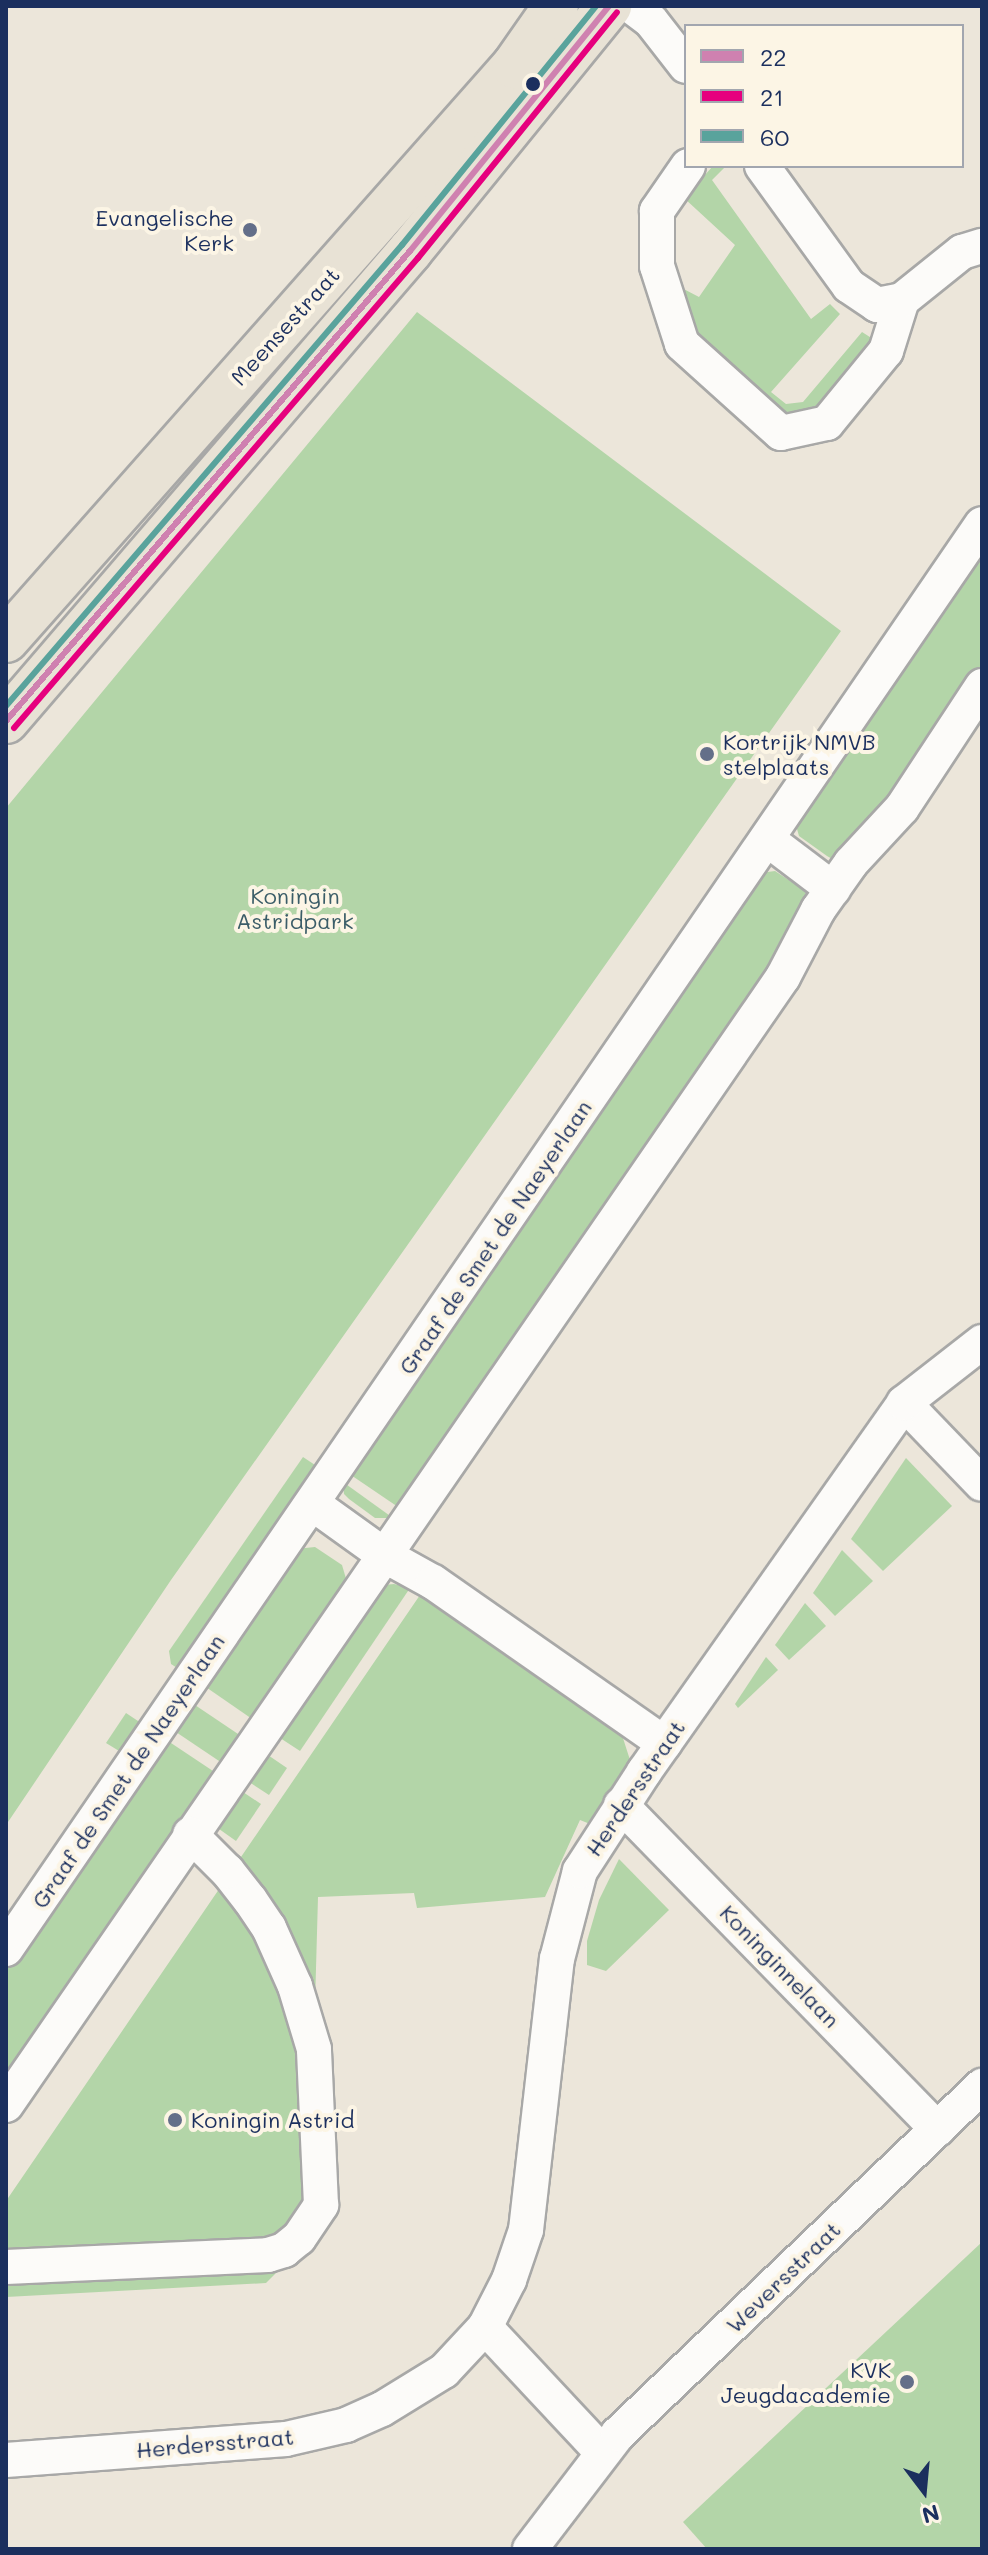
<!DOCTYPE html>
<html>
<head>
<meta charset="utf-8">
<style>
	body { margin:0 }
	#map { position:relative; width:988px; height:2555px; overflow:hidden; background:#ece6da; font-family:Mali,sans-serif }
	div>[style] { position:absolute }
	.green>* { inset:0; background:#b3d5a8 }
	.roads { filter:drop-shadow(2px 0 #a8a8a7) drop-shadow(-2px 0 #a8a8a7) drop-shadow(0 2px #a8a8a7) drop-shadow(0 -2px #a8a8a7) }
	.street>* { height:34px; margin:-17px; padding:0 17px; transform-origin:17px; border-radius:17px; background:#fcfbf9 }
	.primary>* { height:44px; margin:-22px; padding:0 22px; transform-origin:22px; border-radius:22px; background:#e8e2d5 }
	.bus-1>* { height:6px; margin:-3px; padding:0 3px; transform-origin:3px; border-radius:3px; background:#cf81b0 }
	.bus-2>* { height:6px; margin:-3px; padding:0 3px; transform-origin:3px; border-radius:3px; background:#e6007e }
	.bus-3>* { height:6px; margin:-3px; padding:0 3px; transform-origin:3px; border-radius:3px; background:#59a39c }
	.dots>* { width:22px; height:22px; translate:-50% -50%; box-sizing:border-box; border:4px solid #fcf5e5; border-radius:50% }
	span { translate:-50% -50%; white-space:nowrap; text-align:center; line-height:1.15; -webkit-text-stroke:8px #fcf5e5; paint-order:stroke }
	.poi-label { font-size:22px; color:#1b2f5e }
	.right { translate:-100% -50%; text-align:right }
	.left { translate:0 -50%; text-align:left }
	.street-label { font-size:22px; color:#1b2f5e }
	.park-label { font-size:22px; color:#3b5d68 }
	.frame { position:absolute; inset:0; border:8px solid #1b2f5e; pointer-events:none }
	.legend { position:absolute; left:684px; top:24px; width:280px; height:144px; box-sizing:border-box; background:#fcf5e5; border:2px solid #a2a6af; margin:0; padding:10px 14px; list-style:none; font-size:24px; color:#1b2f5e }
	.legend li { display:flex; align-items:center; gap:16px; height:40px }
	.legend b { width:40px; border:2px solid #a2a6af }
	.north { position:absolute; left:884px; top:2451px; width:80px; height:80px; -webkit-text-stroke:6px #fcf5e5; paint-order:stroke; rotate:164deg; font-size:22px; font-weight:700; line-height:32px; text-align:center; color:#1b2f5e }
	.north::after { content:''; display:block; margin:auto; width:28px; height:36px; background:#1b2f5e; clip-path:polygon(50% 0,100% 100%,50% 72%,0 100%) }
</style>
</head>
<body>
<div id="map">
	<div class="green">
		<i style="clip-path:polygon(713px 166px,726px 166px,712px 180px,811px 319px,830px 304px,840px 314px,771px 392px,786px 404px,803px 402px,862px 332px,873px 339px,816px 409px,781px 418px,745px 390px,751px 381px,679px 322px,676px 285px,699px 297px,735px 245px,684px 198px)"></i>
		<i style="clip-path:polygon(417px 312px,841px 631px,171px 1580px,6px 1825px,6px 808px)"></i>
		<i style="clip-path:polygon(982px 544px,982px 666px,856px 849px,834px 860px,827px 856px,799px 836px,795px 822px)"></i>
		<i style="clip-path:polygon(775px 871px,804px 890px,808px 897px,810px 914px,401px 1509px,345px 1471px,761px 873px)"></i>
		<i style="clip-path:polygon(303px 1457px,321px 1469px,182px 1671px,171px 1664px,169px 1651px)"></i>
		<i style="clip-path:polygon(906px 1458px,952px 1506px,883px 1571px,851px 1539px)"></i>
		<i style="clip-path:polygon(343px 1482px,393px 1518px,375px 1518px,349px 1499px,344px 1494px)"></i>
		<i style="clip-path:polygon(315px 1547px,342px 1565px,347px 1582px,255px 1721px,200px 1683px,296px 1549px)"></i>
		<i style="clip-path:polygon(842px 1550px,873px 1581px,835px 1616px,813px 1593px)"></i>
		<i style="clip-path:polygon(394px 1584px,410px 1588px,300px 1751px,274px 1734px,384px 1585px)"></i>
		<i style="clip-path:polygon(420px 1595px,622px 1735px,630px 1760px,626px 1773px,590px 1824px,580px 1820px,545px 1897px,417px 1908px,414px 1893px,318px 1897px,313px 2076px,320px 2182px,293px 2256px,266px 2283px,6px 2297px,6px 2201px)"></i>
		<i style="clip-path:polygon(805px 1603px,826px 1626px,789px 1660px,775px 1645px)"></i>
		<i style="clip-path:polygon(766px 1657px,778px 1670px,738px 1708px,735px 1704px)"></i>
		<i style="clip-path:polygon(189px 1701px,244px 1738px,225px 1765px,170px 1728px)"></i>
		<i style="clip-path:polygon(126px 1713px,144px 1725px,124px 1754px,106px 1743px)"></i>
		<i style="clip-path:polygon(162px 1737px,219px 1775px,6px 2084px,6px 1964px)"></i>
		<i style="clip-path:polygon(262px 1751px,287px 1768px,269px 1795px,243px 1778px)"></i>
		<i style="clip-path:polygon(237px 1788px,261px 1804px,236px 1841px,212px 1824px)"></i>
		<i style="clip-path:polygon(619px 1859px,669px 1910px,606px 1971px,587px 1965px,587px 1941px,599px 1900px)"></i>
		<i style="clip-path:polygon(982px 2242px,982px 2549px,707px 2549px,683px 2522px)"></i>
	</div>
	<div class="roads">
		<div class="street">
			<i style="left:631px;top:6px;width:25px;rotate:37deg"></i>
			<i style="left:651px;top:21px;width:57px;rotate:52.1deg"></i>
			<i style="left:688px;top:166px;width:55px;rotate:124.6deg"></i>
			<i style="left:657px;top:211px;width:55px;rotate:90deg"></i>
			<i style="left:657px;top:266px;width:82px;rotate:72.2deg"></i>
			<i style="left:682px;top:344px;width:133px;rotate:42deg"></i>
			<i style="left:781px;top:433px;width:47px;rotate:-12.3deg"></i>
			<i style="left:827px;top:423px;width:93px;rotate:-50.7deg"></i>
			<i style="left:886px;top:351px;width:53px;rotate:-72.6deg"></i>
			<i style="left:762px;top:166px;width:148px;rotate:54.1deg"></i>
			<i style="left:849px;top:286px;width:34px;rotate:34deg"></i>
			<i style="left:877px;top:305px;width:25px;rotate:-11deg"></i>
			<i style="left:902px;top:300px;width:77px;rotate:-38.7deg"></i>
			<i style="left:962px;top:252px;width:21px;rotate:-17deg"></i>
			<i style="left:767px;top:839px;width:83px;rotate:37.1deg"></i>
			<i style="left:904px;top:1403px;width:112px;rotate:46.1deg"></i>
			<i style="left:313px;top:1504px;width:87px;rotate:35.7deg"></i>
			<i style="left:384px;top:1555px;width:56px;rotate:28.9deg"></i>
			<i style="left:433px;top:1582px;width:282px;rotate:34.9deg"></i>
			<i style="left:621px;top:1805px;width:453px;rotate:45.7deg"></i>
			<i style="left:6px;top:1949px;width:1727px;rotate:-55.59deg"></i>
			<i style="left:6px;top:2105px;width:1370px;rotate:-55.44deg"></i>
			<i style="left:783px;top:977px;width:76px;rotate:-62.4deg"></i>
			<i style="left:818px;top:910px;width:57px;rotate:-54.9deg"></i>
			<i style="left:851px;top:863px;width:75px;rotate:-47.2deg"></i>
			<i style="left:902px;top:808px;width:146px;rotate:-56.7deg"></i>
			<i style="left:6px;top:2267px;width:262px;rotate:-2.6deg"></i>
			<i style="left:268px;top:2255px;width:17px;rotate:-17deg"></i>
			<i style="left:284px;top:2250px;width:19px;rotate:-39deg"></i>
			<i style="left:299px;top:2238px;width:40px;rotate:-56deg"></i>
			<i style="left:321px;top:2205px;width:156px;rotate:-92.6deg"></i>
			<i style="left:314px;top:2049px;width:66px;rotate:-106.8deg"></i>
			<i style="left:295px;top:1986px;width:64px;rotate:-114.1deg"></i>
			<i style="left:269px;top:1928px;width:34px;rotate:-124deg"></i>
			<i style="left:250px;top:1900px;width:37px;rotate:-128deg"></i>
			<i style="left:227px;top:1871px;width:52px;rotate:-135deg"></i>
			<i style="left:485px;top:2327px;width:171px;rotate:46.9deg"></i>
			<i style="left:6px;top:2460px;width:281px;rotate:-4.3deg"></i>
			<i style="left:286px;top:2439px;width:62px;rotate:-13.1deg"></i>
			<i style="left:346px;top:2425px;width:39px;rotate:-24deg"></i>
			<i style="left:382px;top:2409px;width:73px;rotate:-31.5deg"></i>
			<i style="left:444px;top:2371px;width:60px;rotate:-47deg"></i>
			<i style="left:485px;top:2327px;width:53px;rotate:-62.9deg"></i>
			<i style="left:509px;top:2280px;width:53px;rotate:-71.2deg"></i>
			<i style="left:526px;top:2230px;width:273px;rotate:-83.5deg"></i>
			<i style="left:557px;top:1959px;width:91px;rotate:-75.4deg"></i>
			<i style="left:580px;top:1871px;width:118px;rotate:-57.1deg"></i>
			<i style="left:644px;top:1772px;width:451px;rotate:-54.8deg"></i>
			<i style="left:904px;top:1403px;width:99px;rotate:-38deg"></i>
			<i style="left:530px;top:2549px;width:145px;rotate:-52.6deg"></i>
			<i style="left:618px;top:2434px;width:504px;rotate:-43.71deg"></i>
		</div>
		<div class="primary">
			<i style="left:6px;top:640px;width:767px;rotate:-48.49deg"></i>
			<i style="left:514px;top:66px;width:73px;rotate:-55deg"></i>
			<i style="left:6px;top:721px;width:620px;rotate:-49.32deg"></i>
			<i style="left:410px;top:251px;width:316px;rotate:-50.9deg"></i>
		</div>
	</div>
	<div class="bus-1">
		<i style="left:6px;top:721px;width:620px;rotate:-49.32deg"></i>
		<i style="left:410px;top:251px;width:316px;rotate:-50.9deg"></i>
	</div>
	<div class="bus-2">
		<i style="left:14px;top:728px;width:620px;rotate:-49.32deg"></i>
		<i style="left:418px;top:258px;width:316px;rotate:-51deg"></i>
	</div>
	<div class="bus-3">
		<i style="left:6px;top:706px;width:608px;rotate:-49.34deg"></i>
		<i style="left:402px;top:245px;width:308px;rotate:-50.9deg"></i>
	</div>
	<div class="dots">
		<i style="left:533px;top:84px;background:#1b2f5e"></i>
		<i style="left:250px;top:230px;background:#646f89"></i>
		<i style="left:707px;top:754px;background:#646f89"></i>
		<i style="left:175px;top:2120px;background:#646f89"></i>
		<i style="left:907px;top:2382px;background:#646f89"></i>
	</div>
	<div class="poi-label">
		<span class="right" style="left:234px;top:230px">Evangelische<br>Kerk</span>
		<span class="left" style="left:723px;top:754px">Kortrijk NMVB<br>stelplaats</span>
		<span class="left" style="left:191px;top:2120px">Koningin Astrid</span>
		<span class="right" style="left:891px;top:2382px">KVK<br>Jeugdacademie</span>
	</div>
	<div class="street-label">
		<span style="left:285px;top:326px;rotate:-48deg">Meensestraat</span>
		<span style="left:495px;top:1237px;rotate:-56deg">Graaf de Smet de Naeyerlaan</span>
		<span style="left:128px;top:1771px;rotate:-56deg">Graaf de Smet de Naeyerlaan</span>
		<span style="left:635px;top:1788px;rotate:-56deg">Herdersstraat</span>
		<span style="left:780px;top:1966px;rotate:46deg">Koninginnelaan</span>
		<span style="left:783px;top:2277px;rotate:-44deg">Weversstraat</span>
		<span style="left:215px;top:2443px;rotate:-5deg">Herdersstraat</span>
	</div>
	<div class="park-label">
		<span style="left:295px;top:908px">Koningin<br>Astridpark</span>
	</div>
	<div class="frame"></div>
	<ul class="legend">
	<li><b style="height:10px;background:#cf81b0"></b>22</li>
	<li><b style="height:10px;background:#e6007e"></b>21</li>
	<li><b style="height:10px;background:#59a39c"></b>60</li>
	</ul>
	<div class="north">N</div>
</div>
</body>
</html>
